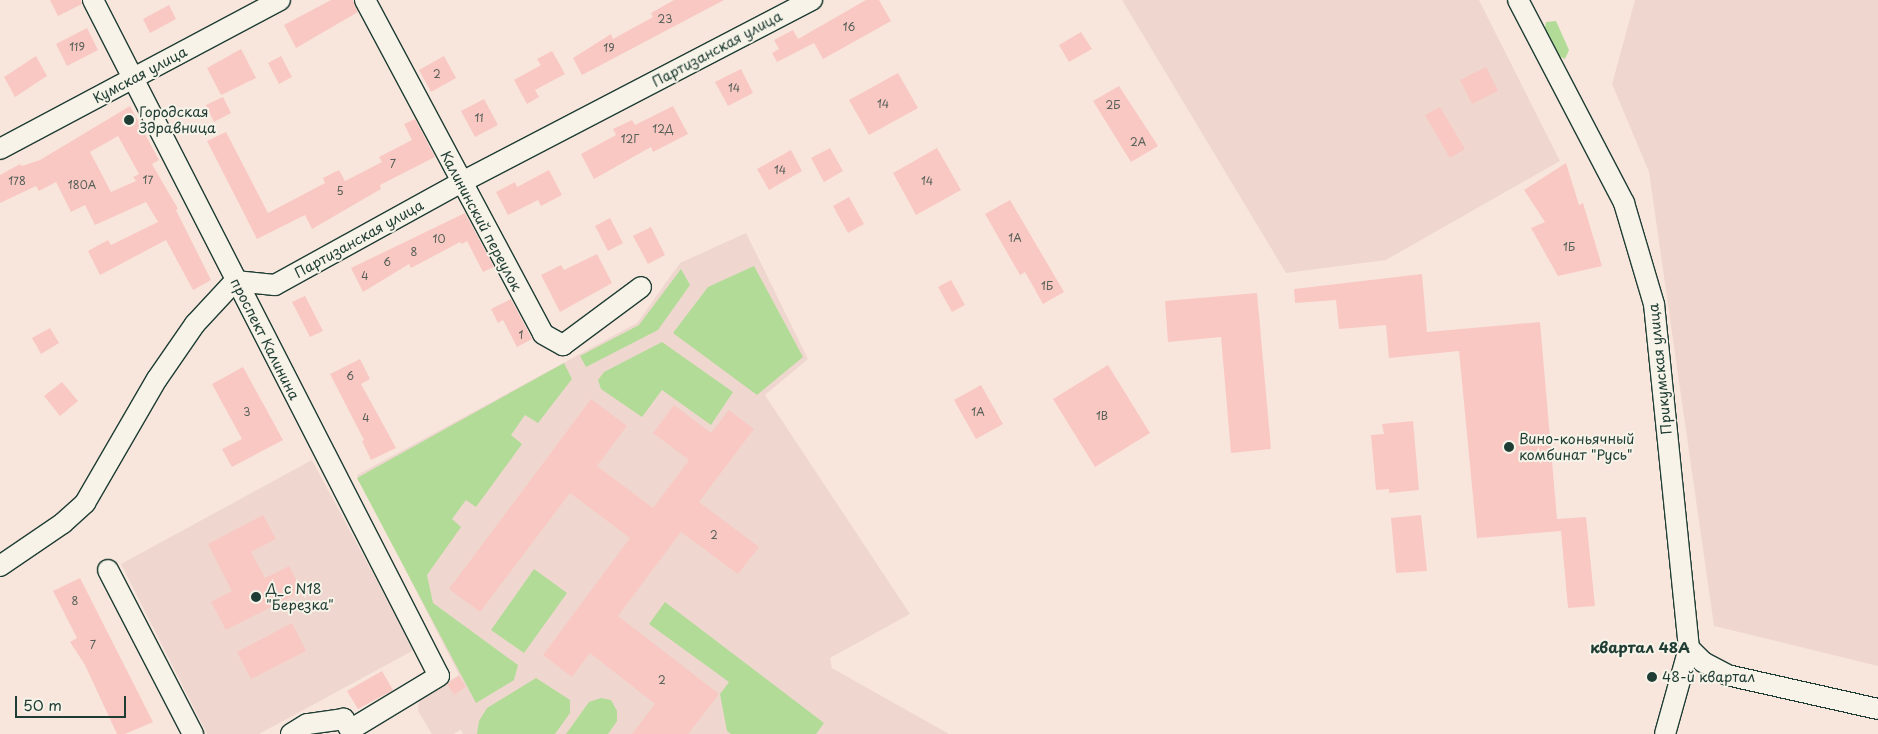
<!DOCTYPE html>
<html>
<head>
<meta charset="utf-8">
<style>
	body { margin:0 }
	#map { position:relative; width:1878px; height:734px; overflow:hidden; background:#f8e6dd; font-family:"Playpen Sans",sans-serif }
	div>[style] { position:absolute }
	.built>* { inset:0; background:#efd7cf }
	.green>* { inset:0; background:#b2db98 }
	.building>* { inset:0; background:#f9c8c3 }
	.roads { filter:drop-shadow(1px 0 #1f3d34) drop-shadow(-1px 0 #1f3d34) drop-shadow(0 1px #1f3d34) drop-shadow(0 -1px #1f3d34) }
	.minor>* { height:20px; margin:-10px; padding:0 10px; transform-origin:10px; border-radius:10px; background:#f7f3e8 }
	.dots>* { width:14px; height:14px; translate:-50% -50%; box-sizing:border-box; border:2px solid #f7f3e8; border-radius:50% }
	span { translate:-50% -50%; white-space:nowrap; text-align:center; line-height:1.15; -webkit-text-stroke:4px #f7f3e8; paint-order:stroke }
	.number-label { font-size:11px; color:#566058 }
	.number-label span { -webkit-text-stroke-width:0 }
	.street-label { font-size:14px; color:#1f3d34 }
	.poi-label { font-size:14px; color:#1f3d34 }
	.left { translate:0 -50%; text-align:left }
	.neighbourhood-label { font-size:15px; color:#1f3d34; font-weight:700 }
	.scale { position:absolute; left:15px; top:696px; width:111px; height:22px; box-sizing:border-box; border:2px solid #1f3d34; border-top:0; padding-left:6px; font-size:15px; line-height:18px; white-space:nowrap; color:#1f3d34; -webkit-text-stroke:4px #f7f3e8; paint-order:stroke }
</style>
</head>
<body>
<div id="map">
	<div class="built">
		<i style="clip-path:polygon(1122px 0,1479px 0,1560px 161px,1386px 260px,1286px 273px)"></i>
		<i style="clip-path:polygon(1635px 0,1878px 0,1878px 666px,1714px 626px,1649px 172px,1612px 84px)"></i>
		<i style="clip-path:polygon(746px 233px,808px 359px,765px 395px,910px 614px,830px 658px,832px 668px,949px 734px,463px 734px,461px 730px,453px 734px,432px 734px,418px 711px,419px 698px,459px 675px,357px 475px,637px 323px,680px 263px)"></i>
		<i style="clip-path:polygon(312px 460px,414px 650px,259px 734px,207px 734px,121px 564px)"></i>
	</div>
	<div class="green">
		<i style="clip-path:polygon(1556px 21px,1569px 50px,1565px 59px,1557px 55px,1545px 28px,1546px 22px)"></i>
		<i style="clip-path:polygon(754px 266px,803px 357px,757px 395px,673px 333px,708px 287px)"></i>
		<i style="clip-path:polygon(681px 269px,690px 285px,658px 330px,586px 367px,580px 356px,639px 325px)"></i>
		<i style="clip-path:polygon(662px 342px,733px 392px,711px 425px,662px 390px,642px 417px,601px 389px,598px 380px,604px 372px)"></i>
		<i style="clip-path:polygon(564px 363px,572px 379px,538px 423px,525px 415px,511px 435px,522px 444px,476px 507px,466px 500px,452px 519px,461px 527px,427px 575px,433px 603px,518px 665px,514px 680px,476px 703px,357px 478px)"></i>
		<i style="clip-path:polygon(534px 569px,567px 593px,524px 653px,491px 630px)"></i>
		<i style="clip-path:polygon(665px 602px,824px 723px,816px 734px,731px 734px,727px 731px,720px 694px,729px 682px,649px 624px)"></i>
		<i style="clip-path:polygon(536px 678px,570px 700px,570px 713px,555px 734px,477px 734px,479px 721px,487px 708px)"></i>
		<i style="clip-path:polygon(601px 698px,611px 700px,617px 711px,617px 721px,608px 734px,566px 734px,589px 702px)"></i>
	</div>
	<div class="building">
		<i style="clip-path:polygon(50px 0,81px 0,82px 4px,58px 16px)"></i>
		<i style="clip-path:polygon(331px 0,353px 0,358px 12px,296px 48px,284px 25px)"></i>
		<i style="clip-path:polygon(674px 0,724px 0,582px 75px,573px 58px,611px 34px,613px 39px,653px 17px,651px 13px)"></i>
		<i style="clip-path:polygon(866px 0,879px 0,891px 21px,823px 59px,814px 43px,777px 62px,772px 53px,779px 49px,774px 40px,793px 30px,798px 39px)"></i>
		<i style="clip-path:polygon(169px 5px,176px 19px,150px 33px,143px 19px)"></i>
		<i style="clip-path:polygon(87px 28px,98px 50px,67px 66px,56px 44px)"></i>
		<i style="clip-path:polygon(1081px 32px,1092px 49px,1069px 62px,1059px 45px)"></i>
		<i style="clip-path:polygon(241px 49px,256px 78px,221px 95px,207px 68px)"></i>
		<i style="clip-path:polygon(552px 51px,565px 74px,535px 90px,539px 97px,527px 104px,514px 80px,541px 65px,537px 59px)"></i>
		<i style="clip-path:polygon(36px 56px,47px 76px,15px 97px,4px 77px)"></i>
		<i style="clip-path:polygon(281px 56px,292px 77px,279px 84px,268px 63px)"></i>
		<i style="clip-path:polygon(444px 56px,456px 78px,431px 92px,419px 70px)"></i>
		<i style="clip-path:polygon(1486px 67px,1498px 91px,1472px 104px,1460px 80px)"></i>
		<i style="clip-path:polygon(741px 69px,753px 93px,728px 106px,715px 82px)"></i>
		<i style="clip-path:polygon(898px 73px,918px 108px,869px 135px,849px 100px)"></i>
		<i style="clip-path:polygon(1119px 86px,1158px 146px,1131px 162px,1093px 101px)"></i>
		<i style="clip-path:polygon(223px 97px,231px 113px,214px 122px,206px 105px)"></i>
		<i style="clip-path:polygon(484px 99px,498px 125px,475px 137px,461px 111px)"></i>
		<i style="clip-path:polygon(evenodd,130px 106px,159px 160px,152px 164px,178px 209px,176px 210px,211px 280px,193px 290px,166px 240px,100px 275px,88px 251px,108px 240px,111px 245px,158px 222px,146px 202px,95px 225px,85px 205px,71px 212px,56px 182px,39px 191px,36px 186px,0 203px,0 175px,20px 164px,22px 166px,40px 160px,130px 106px,118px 136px,139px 174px,133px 177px,136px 181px,111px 192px,90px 152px,118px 136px)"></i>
		<i style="clip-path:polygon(673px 106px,688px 134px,653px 152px,651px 147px,594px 179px,581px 154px,616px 135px,613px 129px,632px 120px,635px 125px)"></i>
		<i style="clip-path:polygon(1440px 107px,1465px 149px,1450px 158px,1425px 115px)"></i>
		<i style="clip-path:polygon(415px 119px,435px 157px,380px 185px,381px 189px,312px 229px,305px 215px,257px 239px,207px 141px,226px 132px,268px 213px,325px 183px,323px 178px,339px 170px,345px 181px,382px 162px,379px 157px,412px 140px,404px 124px)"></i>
		<i style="clip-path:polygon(830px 148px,843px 171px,824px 182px,811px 158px)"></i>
		<i style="clip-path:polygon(937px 148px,961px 190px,916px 215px,893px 173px)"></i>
		<i style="clip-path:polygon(791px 150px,802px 171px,769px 190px,757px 169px)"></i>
		<i style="clip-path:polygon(1566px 163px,1579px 205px,1583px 203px,1602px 266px,1558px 276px,1531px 228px,1545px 222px,1524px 190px)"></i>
		<i style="clip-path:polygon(549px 170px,562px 195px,541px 206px,538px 200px,508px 215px,496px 192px,515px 182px,517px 187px)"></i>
		<i style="clip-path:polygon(849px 197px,864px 224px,848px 233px,833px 206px)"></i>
		<i style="clip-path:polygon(1010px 200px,1064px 292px,1043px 304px,1025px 272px,1020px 275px,985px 214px)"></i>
		<i style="clip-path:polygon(465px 213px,494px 267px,483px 272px,467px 241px,462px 244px,460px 242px,411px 268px,409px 264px,363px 292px,351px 268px)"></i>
		<i style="clip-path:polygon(610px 218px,623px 243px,608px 251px,595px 226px)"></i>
		<i style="clip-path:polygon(651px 227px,665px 255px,648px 264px,633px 236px)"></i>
		<i style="clip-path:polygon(597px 254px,612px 283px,560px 312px,541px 275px,561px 265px,564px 270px)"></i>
		<i style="clip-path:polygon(1422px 274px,1427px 332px,1540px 322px,1557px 519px,1586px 517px,1595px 606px,1568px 608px,1561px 531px,1477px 538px,1459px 351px,1389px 358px,1386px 325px,1339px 329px,1336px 300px,1295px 303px,1294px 289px)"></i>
		<i style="clip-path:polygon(951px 280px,965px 305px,952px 312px,938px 287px)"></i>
		<i style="clip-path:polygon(1257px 293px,1271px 449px,1231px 453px,1221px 337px,1168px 342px,1165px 301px)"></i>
		<i style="clip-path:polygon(305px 296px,323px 331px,310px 337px,292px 302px)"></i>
		<i style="clip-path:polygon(511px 299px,532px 339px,517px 347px,503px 320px,498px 323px,491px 309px)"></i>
		<i style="clip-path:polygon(50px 328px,59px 343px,41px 354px,32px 338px)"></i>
		<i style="clip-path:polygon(360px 359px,370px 379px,361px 384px,396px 448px,371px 460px,362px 441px,364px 440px,330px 374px)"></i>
		<i style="clip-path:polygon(1108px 365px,1150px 433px,1095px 467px,1053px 399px)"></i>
		<i style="clip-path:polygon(243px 367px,283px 440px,232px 467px,222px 449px,242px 439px,212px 384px)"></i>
		<i style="clip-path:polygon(62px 382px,78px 401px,60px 416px,44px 396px)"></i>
		<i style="clip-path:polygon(981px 385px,1003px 424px,976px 439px,954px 400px)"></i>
		<i style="clip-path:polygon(591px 399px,627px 426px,597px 466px,653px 508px,689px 460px,653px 433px,674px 405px,711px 433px,729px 410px,754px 429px,699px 502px,759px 547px,738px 574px,681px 532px,618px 616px,719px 694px,688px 734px,632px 734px,655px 704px,590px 653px,572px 677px,543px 655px,630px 538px,570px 493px,480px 612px,449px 589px)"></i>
		<i style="clip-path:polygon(1413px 421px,1419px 490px,1389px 493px,1389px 489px,1376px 490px,1371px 435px,1384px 434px,1382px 424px)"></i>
		<i style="clip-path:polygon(263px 515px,276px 539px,251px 552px,265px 578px,289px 566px,302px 591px,226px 630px,211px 602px,232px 591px,208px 544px)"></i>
		<i style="clip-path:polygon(1421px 515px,1427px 571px,1396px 573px,1391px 518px)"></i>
		<i style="clip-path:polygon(80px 578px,153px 722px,125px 734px,117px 734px,85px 665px,70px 642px,77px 638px,53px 591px)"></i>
		<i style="clip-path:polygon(292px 623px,306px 651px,251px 679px,237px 652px)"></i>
		<i style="clip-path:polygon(382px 671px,393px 690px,358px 709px,347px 691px)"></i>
		<i style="clip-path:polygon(459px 676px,466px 687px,454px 695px,447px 684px)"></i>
	</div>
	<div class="roads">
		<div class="minor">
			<i style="left:93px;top:0;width:759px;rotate:62.9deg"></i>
			<i style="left:439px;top:676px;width:104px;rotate:148.8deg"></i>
			<i style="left:350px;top:730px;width:13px;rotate:-119deg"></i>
			<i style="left:344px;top:719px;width:37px;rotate:172deg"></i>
			<i style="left:307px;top:724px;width:19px;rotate:148deg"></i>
			<i style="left:365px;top:0;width:378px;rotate:61.9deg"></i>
			<i style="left:543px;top:334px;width:23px;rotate:29deg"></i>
			<i style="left:563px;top:345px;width:97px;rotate:-36.6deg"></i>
			<i style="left:1518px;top:0;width:229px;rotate:62.4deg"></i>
			<i style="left:1624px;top:203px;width:105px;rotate:73.5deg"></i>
			<i style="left:1654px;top:304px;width:346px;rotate:84.2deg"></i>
			<i style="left:1689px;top:648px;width:89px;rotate:105.6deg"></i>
			<i style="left:0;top:149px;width:317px;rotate:-28deg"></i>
			<i style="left:0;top:566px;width:76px;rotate:-34.3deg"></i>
			<i style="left:63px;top:523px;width:30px;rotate:-42deg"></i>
			<i style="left:85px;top:503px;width:143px;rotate:-59.9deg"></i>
			<i style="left:157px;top:379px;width:67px;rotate:-55.4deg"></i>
			<i style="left:195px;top:324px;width:59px;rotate:-47.1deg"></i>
			<i style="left:235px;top:281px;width:40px;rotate:5.7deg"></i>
			<i style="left:275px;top:285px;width:211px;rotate:-28.9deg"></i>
			<i style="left:460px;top:183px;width:397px;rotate:-27.5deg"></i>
			<i style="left:108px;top:570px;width:185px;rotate:62.6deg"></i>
			<i style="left:1689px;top:648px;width:20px;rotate:45deg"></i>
			<i style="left:1703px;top:662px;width:27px;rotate:28deg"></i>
			<i style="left:1727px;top:675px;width:155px;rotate:12.7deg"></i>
		</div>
	</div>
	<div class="dots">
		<i style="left:129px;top:120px;background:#1f3d34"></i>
		<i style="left:1509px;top:447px;background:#1f3d34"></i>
		<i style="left:256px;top:597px;background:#1f3d34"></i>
		<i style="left:1652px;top:677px;background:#1f3d34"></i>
	</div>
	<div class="number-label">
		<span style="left:665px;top:19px">23</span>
		<span style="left:849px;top:27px">16</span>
		<span style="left:77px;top:47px">119</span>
		<span style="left:609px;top:48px">19</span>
		<span style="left:437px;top:74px">2</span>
		<span style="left:734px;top:88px">14</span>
		<span style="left:883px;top:104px">14</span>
		<span style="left:1113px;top:105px">2Б</span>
		<span style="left:479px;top:118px">11</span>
		<span style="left:663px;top:129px">12Д</span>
		<span style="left:630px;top:139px">12Г</span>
		<span style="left:1138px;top:142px">2А</span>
		<span style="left:393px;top:164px">7</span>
		<span style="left:780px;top:170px">14</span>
		<span style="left:148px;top:180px">17</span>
		<span style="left:17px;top:181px">178</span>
		<span style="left:927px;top:181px">14</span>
		<span style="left:82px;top:185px">180А</span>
		<span style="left:340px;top:191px">5</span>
		<span style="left:1015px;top:238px">1А</span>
		<span style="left:439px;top:239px">10</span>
		<span style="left:1569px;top:247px">1Б</span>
		<span style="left:414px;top:252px">8</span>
		<span style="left:387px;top:262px">6</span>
		<span style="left:365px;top:276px">4</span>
		<span style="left:1047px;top:286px">1Б</span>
		<span style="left:521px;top:335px">1</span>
		<span style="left:350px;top:376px">6</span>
		<span style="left:247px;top:412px">3</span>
		<span style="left:978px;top:412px">1А</span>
		<span style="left:1102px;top:416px">1В</span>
		<span style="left:366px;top:418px">4</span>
		<span style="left:714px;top:535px">2</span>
		<span style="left:75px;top:601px">8</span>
		<span style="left:93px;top:645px">7</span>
		<span style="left:662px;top:680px">2</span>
	</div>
	<div class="street-label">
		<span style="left:717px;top:49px;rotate:-28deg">Партизанская улица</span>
		<span style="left:140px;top:75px;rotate:-28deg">Кумская улица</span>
		<span style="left:481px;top:221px;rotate:62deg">Калининский переулок</span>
		<span style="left:359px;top:239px;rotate:-29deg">Партизанская улица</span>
		<span style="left:265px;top:339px;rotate:63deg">проспект Калинина</span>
		<span style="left:1660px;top:369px;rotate:-96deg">Прикумская улица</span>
	</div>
	<div class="poi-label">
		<span class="left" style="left:139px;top:120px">Городская<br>Здравница</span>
		<span class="left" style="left:1519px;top:447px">Вино-коньячный<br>комбинат "Русь"</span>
		<span class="left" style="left:266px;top:597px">Д_с N18<br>"Березка"</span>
		<span class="left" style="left:1662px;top:677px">48-й квартал</span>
	</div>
	<div class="neighbourhood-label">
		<span style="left:1640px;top:647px">квартал 48А</span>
	</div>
	<div class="scale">50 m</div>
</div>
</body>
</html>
